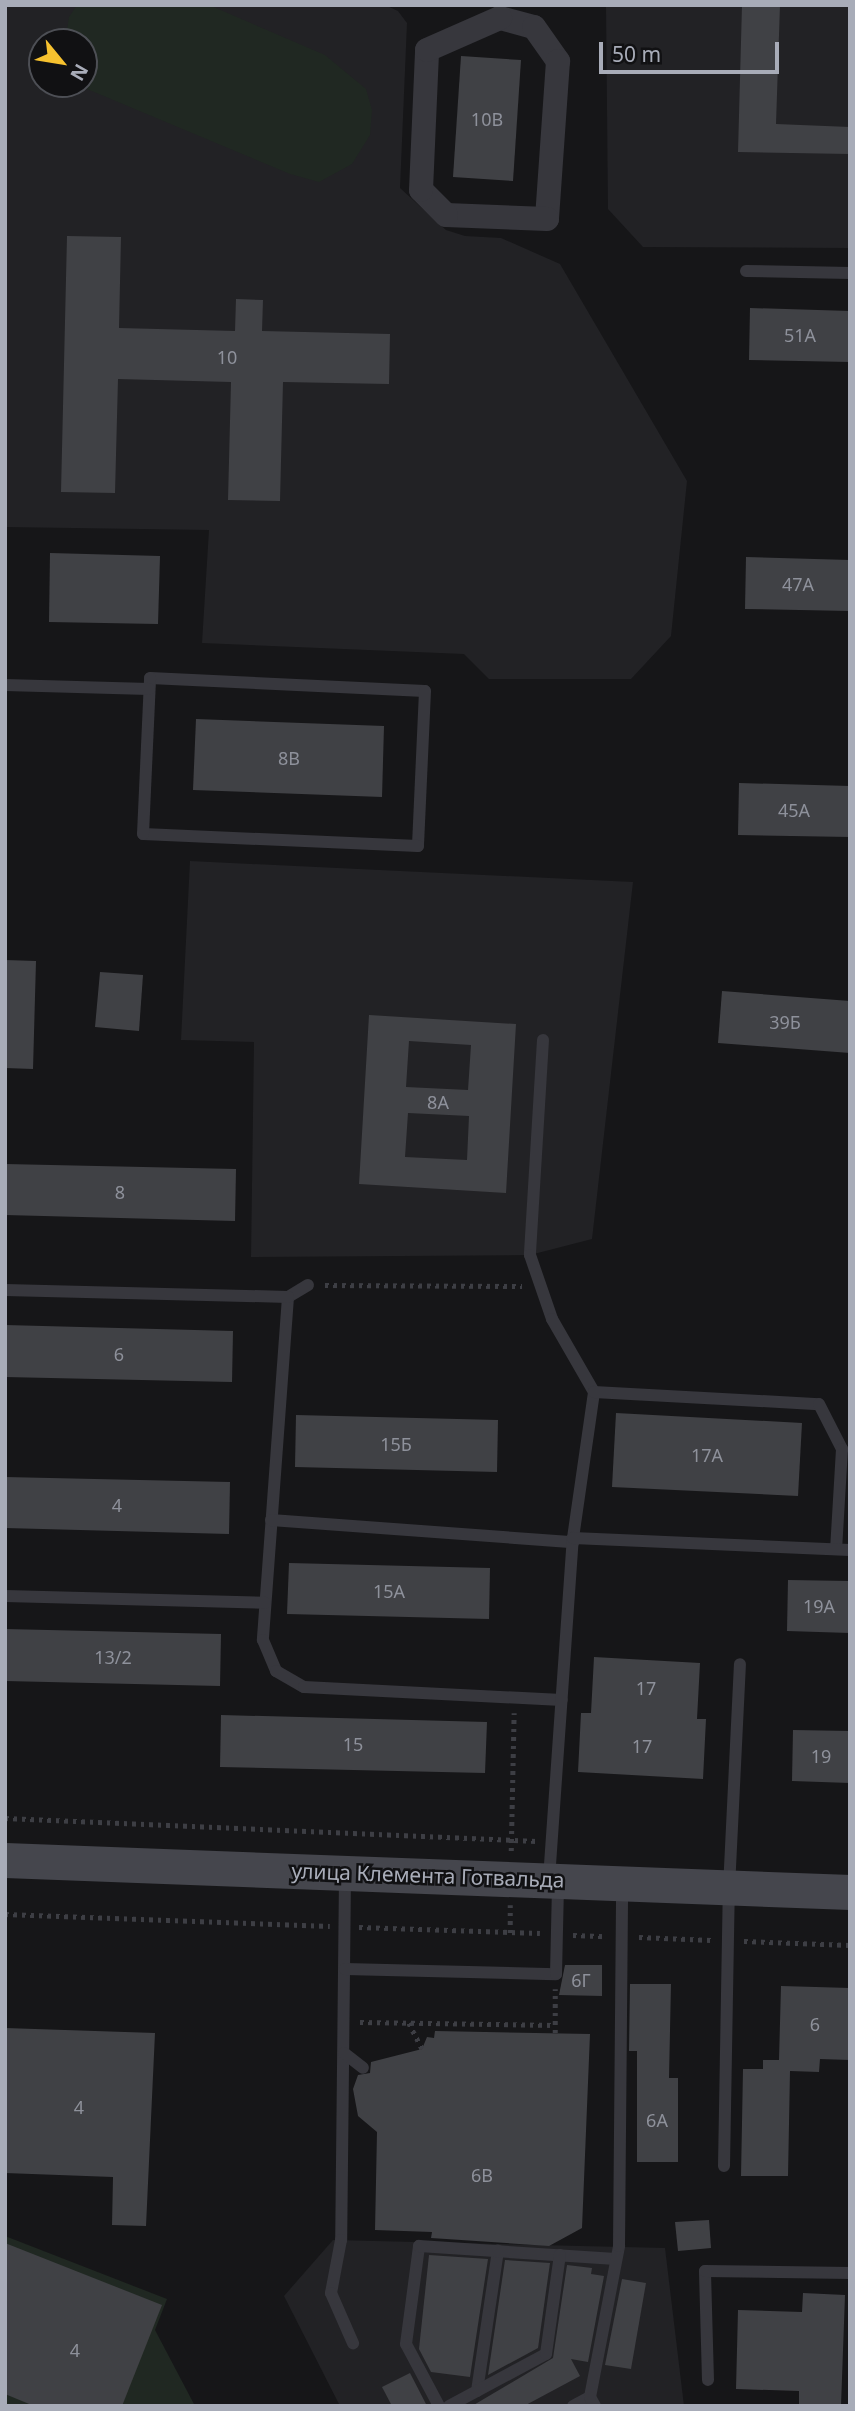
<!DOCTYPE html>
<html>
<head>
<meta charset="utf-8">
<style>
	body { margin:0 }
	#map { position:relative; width:855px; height:2411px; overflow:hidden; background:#161618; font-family:"Noto Sans",sans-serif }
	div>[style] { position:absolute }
	.built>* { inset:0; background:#222225 }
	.green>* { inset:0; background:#202822 }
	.building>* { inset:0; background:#404145 }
	.path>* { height:4.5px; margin-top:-2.25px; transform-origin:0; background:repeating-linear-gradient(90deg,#3d3e44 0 3.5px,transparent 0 8.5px) }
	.lane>* { height:12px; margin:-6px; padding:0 6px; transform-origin:6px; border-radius:6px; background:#37373d }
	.street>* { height:24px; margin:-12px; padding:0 12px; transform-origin:12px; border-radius:12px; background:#37373d }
	.secondary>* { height:35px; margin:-17.5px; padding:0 17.5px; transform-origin:17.5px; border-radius:17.5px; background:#45464d }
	span { translate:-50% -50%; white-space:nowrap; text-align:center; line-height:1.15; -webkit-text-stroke:5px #111113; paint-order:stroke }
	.number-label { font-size:18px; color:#8e919b }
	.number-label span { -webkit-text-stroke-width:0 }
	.street-label { font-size:21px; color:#a8acb8 }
	.frame { position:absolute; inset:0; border:7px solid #a8acb8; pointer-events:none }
	.north { position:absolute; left:28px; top:28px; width:70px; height:70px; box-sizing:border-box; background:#111113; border:2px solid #4d4f55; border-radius:50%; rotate:120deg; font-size:19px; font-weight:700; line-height:28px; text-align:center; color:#a8acb8 }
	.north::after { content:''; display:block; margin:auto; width:24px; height:32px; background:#f7c22f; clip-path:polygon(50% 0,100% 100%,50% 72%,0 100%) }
	.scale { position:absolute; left:599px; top:42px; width:180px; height:32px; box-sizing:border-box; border:4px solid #a8acb8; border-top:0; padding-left:9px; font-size:21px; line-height:24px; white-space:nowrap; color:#a8acb8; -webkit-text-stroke:5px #111113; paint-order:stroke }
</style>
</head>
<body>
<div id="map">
	<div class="built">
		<i style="clip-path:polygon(evenodd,7px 5px,385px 5px,398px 11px,407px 23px,400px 188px,446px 230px,465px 236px,501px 238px,560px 264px,687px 481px,671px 636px,631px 679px,489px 679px,464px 654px,202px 643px,209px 530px,5px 527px,7px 5px,42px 42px,84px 42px,84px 84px,42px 84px,42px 42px)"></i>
		<i style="clip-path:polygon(606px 5px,850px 5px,850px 248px,643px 247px,608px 209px)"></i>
		<i style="clip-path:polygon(190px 861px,633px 882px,592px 1239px,530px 1255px,251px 1257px,254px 1042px,181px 1040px)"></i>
		<i style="clip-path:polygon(333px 2240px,665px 2248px,684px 2406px,340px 2406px,284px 2296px)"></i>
	</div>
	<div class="green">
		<i style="clip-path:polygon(77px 5px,209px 5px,325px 55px,366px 89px,372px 110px,370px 135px,352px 164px,319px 182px,290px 174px,87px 89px,83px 84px,84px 42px,65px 42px,69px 17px)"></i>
		<i style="clip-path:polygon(5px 2236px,167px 2299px,155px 2330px,195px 2406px,5px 2406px)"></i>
	</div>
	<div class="building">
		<i style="clip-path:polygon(742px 5px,780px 5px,776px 124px,850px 127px,850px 154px,738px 152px)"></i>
		<i style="clip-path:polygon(461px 56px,521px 60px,513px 181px,453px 177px)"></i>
		<i style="clip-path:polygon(67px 236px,121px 237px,119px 328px,235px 331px,236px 299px,263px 300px,262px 331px,390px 334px,389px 384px,283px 382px,280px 501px,228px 500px,231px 382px,118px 379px,115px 493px,61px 492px)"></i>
		<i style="clip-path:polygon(750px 308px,850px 311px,850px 362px,749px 360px)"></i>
		<i style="clip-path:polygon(50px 553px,160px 556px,158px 624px,49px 622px)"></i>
		<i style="clip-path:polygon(746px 557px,850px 560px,850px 611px,745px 609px)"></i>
		<i style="clip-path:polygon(196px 719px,384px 726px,382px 797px,193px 790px)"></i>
		<i style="clip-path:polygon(739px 783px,850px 786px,850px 837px,738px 835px)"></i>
		<i style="clip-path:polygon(5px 960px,36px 961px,33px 1069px,5px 1068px)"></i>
		<i style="clip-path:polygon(100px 972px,143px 975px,139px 1031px,95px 1027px)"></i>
		<i style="clip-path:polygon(722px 991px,850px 1001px,850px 1053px,718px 1043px)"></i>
		<i style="clip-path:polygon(evenodd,369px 1015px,516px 1024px,506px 1193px,359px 1184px,369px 1015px,409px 1041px,471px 1045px,468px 1090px,406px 1087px,409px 1041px,369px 1015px,408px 1113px,469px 1116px,467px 1160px,405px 1157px,408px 1113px)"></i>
		<i style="clip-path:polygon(5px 1164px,236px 1169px,235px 1221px,5px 1215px)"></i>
		<i style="clip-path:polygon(5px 1325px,233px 1331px,232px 1382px,5px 1377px)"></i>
		<i style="clip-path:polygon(616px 1413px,802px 1423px,798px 1496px,612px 1487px)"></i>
		<i style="clip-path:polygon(296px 1415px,498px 1420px,497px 1472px,295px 1467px)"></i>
		<i style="clip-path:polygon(5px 1477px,230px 1482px,229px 1534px,5px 1528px)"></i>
		<i style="clip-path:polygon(289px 1563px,490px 1568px,489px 1619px,287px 1614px)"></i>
		<i style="clip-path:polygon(788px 1580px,850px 1581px,850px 1633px,787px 1631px)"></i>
		<i style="clip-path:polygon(5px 1629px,221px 1634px,220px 1686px,5px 1681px)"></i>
		<i style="clip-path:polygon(594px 1657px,700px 1663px,697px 1719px,706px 1719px,703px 1779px,578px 1772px,581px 1713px,591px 1713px)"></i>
		<i style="clip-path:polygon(221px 1715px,487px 1722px,485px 1773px,220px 1767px)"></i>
		<i style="clip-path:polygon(793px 1730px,850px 1731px,850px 1783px,792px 1781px)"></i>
		<i style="clip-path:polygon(565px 1965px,602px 1965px,602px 1996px,559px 1995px)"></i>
		<i style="clip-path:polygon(630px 1984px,671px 1984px,669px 2078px,678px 2078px,678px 2162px,637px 2162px,637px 2051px,629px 2051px)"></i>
		<i style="clip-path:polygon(781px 1986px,850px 1988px,850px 2060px,820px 2059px,819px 2072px,790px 2071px,788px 2176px,741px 2176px,743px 2069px,763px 2069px,763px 2060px,779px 2060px)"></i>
		<i style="clip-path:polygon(5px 2028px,155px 2033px,146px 2226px,112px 2225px,113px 2177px,5px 2173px)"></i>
		<i style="clip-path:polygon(435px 2031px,590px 2034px,582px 2228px,549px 2246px,431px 2238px,432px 2232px,375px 2230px,377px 2132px,358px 2116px,353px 2089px,358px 2075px,370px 2073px,371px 2062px,422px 2049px,427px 2037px,434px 2038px)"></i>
		<i style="clip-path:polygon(709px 2220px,711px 2248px,678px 2251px,675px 2222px)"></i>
		<i style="clip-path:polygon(5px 2243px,162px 2305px,122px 2406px,34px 2406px,5px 2394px)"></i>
		<i style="clip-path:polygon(429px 2255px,488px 2259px,470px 2377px,431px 2372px,419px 2349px)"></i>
		<i style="clip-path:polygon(505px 2260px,550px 2263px,538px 2348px,488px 2375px)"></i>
		<i style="clip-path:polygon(567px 2265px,592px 2268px,591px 2274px,604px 2276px,588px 2362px,571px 2359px,580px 2376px,524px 2406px,472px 2406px,553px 2358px)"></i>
		<i style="clip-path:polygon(622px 2279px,646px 2283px,631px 2369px,605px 2365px)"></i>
		<i style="clip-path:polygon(803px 2293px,845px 2295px,841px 2406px,799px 2406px,799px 2391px,736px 2389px,738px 2310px,802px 2312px)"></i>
		<i style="clip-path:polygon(410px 2373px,427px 2406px,392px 2406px,382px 2387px)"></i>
	</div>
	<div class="path">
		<i style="left:325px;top:1285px;width:197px;rotate:0.3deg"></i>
		<i style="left:5px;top:1818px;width:532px;rotate:2.48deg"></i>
		<i style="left:511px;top:1851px;width:138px;rotate:-88.8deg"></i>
		<i style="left:5px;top:1914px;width:325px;rotate:2.1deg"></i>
		<i style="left:359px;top:1927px;width:181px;rotate:1.9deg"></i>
		<i style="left:510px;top:1933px;width:28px;rotate:-90deg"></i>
		<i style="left:573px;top:1935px;width:33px;rotate:2deg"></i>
		<i style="left:639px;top:1937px;width:72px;rotate:2.4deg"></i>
		<i style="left:744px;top:1941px;width:106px;rotate:2.2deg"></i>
		<i style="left:360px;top:2022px;width:195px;rotate:0.9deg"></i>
		<i style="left:409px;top:2023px;width:29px;rotate:63deg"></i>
		<i style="left:555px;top:2033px;width:44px;rotate:-90deg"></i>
	</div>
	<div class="lane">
		<i style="left:746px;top:271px;width:104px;rotate:1.1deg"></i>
		<i style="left:150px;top:678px;width:275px;rotate:2.7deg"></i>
		<i style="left:425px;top:691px;width:155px;rotate:92.6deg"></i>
		<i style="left:418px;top:846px;width:275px;rotate:-177.5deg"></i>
		<i style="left:143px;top:834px;width:156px;rotate:-87.4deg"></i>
		<i style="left:5px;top:685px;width:144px;rotate:1.6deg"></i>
		<i style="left:543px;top:1040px;width:215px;rotate:93.5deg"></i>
		<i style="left:530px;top:1255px;width:68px;rotate:71deg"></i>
		<i style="left:552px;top:1319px;width:84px;rotate:60.1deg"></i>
		<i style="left:308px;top:1285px;width:23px;rotate:149deg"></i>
		<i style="left:288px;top:1297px;width:344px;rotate:94.2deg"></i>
		<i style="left:263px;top:1640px;width:34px;rotate:67deg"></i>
		<i style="left:276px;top:1671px;width:32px;rotate:30deg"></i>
		<i style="left:304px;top:1687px;width:258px;rotate:2.9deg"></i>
		<i style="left:5px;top:1290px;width:283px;rotate:1.4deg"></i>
		<i style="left:271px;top:1520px;width:303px;rotate:4.2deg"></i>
		<i style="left:573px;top:1538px;width:148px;rotate:-81.8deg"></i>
		<i style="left:594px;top:1392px;width:225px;rotate:3.1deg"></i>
		<i style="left:819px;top:1404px;width:51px;rotate:62.9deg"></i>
		<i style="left:842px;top:1449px;width:100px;rotate:93.4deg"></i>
		<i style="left:5px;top:1596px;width:260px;rotate:1.5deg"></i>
		<i style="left:345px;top:1876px;width:364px;rotate:90.6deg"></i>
		<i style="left:341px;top:2240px;width:54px;rotate:100.7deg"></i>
		<i style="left:331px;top:2293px;width:55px;rotate:66.3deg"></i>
		<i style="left:549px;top:1879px;width:342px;rotate:-86deg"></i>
		<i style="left:573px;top:1538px;width:277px;rotate:2.5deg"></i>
		<i style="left:345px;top:1969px;width:211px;rotate:1.4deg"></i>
		<i style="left:556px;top:1974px;width:90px;rotate:-88.7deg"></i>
		<i style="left:344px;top:2053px;width:24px;rotate:38deg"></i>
		<i style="left:724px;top:2166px;width:278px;rotate:-89deg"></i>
		<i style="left:729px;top:1888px;width:224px;rotate:-87.2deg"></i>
		<i style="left:708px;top:2380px;width:109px;rotate:-91.6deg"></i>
		<i style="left:705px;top:2271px;width:145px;rotate:0.8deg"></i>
		<i style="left:477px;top:2391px;width:142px;rotate:-81.5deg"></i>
		<i style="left:439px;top:2406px;width:70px;rotate:-118deg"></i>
		<i style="left:406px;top:2344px;width:99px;rotate:-82.4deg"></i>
		<i style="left:419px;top:2246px;width:197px;rotate:3.8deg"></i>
		<i style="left:449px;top:2406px;width:110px;rotate:-28.2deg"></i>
		<i style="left:546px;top:2354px;width:100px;rotate:-82deg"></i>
		<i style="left:573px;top:2406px;width:19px;rotate:-28deg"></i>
		<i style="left:595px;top:2406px;width:10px;rotate:-119deg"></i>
		<i style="left:590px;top:2397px;width:154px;rotate:-79.1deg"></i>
		<i style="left:619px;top:2246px;width:360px;rotate:-89.5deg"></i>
	</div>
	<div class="street">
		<i style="left:500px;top:18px;width:35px;rotate:15deg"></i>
		<i style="left:534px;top:27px;width:42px;rotate:54.8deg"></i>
		<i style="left:558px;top:61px;width:158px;rotate:94deg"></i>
		<i style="left:547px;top:219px;width:101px;rotate:-177.7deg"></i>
		<i style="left:446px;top:215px;width:35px;rotate:-135deg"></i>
		<i style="left:421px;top:190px;width:140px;rotate:-87.5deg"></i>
		<i style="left:427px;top:50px;width:80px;rotate:-23.7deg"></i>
	</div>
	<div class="secondary">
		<i style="left:5px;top:1860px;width:846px;rotate:2.17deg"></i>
	</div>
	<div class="number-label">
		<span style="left:487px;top:119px">10В</span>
		<span style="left:800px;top:335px">51А</span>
		<span style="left:227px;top:357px">10</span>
		<span style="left:798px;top:584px">47А</span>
		<span style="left:289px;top:758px">8В</span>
		<span style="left:794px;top:810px">45А</span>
		<span style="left:785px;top:1022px">39Б</span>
		<span style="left:438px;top:1102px">8А</span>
		<span style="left:120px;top:1192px">8</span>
		<span style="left:119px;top:1354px">6</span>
		<span style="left:396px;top:1444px">15Б</span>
		<span style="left:707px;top:1455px">17А</span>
		<span style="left:117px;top:1505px">4</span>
		<span style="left:389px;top:1591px">15А</span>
		<span style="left:819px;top:1606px">19А</span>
		<span style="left:113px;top:1657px">13/2</span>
		<span style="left:646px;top:1688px">17</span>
		<span style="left:353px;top:1744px">15</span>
		<span style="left:642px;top:1746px">17</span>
		<span style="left:821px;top:1756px">19</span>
		<span style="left:581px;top:1980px">6Г</span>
		<span style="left:815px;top:2024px">6</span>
		<span style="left:79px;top:2107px">4</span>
		<span style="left:657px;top:2120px">6А</span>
		<span style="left:482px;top:2175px">6В</span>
		<span style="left:75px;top:2350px">4</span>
	</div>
	<div class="street-label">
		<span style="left:428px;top:1875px;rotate:2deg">улица Клемента Готвальда</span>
	</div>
	<div class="frame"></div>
	<div class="north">N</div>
	<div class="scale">50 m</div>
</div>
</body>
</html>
